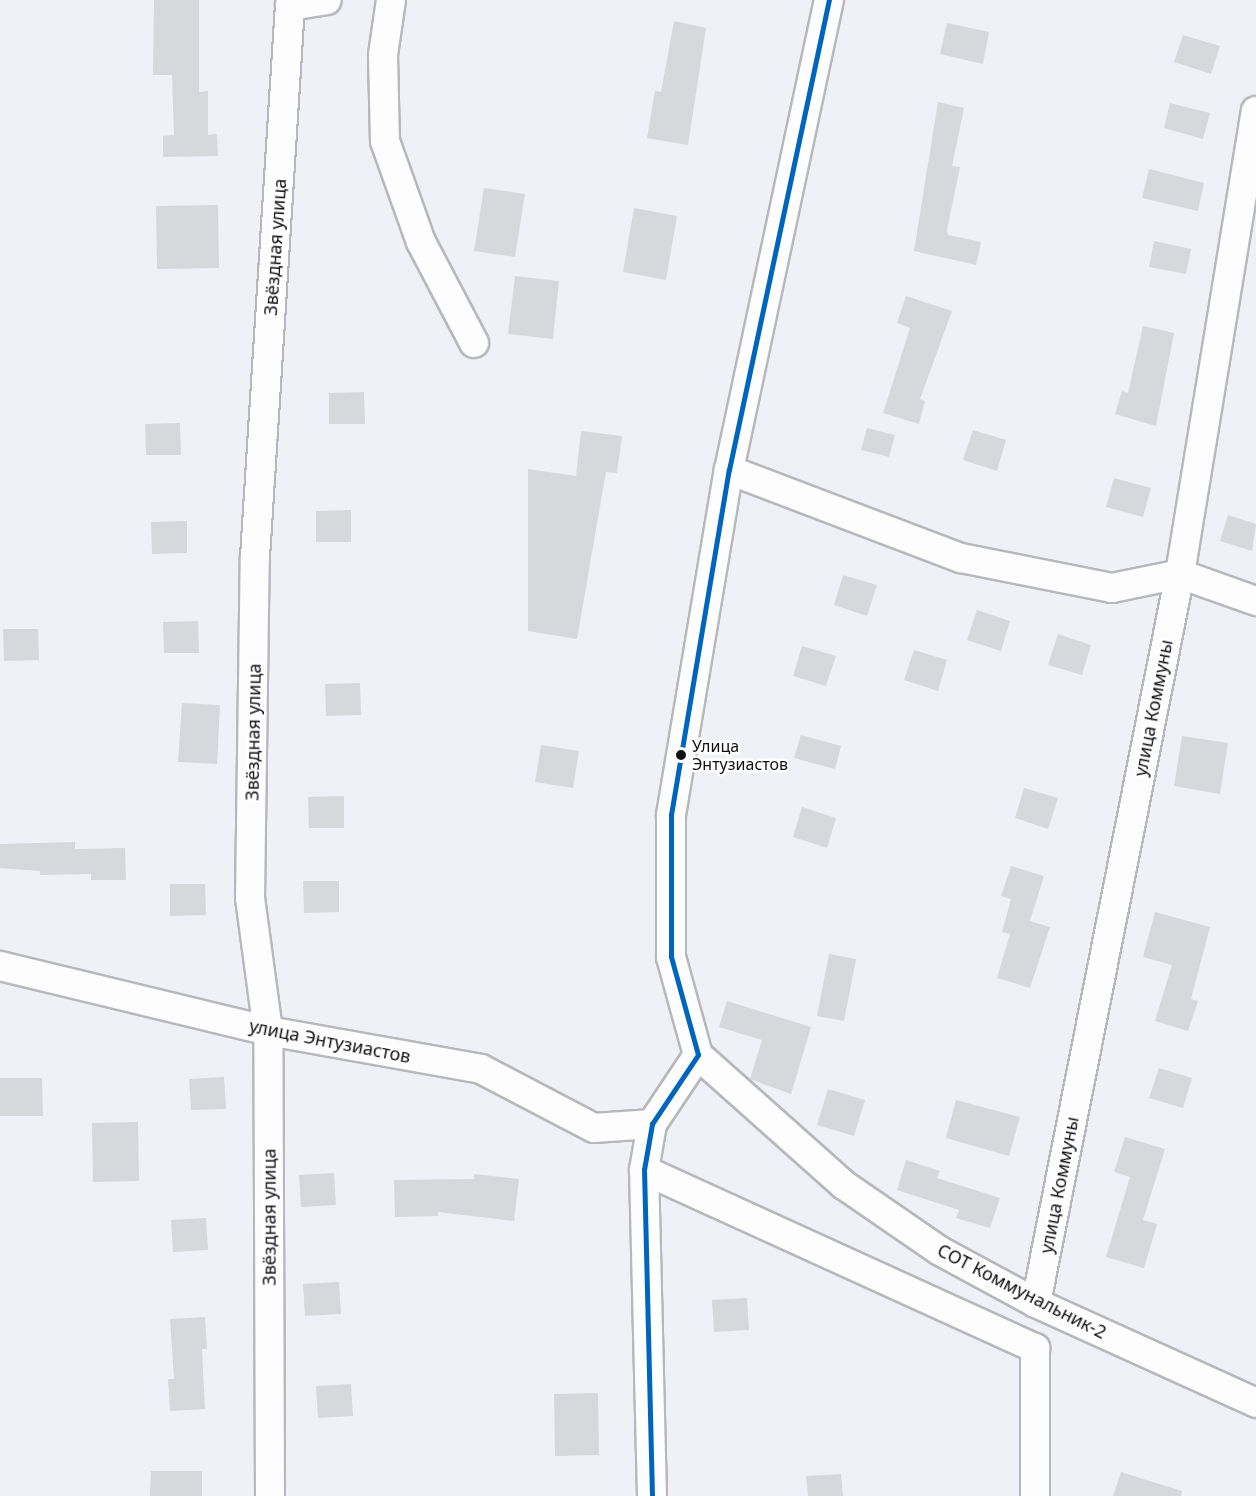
<!DOCTYPE html>
<html>
<head>
<meta charset="utf-8">
<style>
	body { margin:0 }
	#map { position:relative; width:1256px; height:1496px; overflow:hidden; background:#f0f1f6; font-family:"Noto Sans",sans-serif }
	div>[style] { position:absolute }
	.building>* { inset:0; background:#d7d8dc }
	.roads { filter:drop-shadow(2px 0 #b7b8bc) drop-shadow(-2px 0 #b7b8bc) drop-shadow(0 2px #b7b8bc) drop-shadow(0 -2px #b7b8bc) }
	.minor>* { height:28px; margin:-14px; padding:0 14px; transform-origin:14px; border-radius:14px; background:#fdfdfe }
	.bus-1>* { height:4.5px; margin:-2.25px; padding:0 2.25px; transform-origin:2.25px; border-radius:2.25px; background:#0065bd }
	.dots>* { width:16px; height:16px; translate:-50% -50%; box-sizing:border-box; border:3px solid #fff; border-radius:50% }
	span { translate:-50% -50%; white-space:nowrap; text-align:center; line-height:1.15; -webkit-text-stroke:5px #fff; paint-order:stroke }
	.bus-label { font-size:16px; color:#101013 }
	.left { translate:0 -50%; text-align:left }
	.street-label { font-size:18px; color:#101013 }
</style>
</head>
<body>
<div id="map">
	<div class="building">
		<i style="clip-path:polygon(154px 0,199px 0,199px 92px,208px 91px,208px 135px,217px 134px,218px 156px,163px 157px,163px 136px,174px 135px,172px 75px,153px 75px)"></i>
		<i style="clip-path:polygon(674px 21px,706px 28px,688px 145px,647px 138px,655px 91px,661px 92px)"></i>
		<i style="clip-path:polygon(947px 23px,989px 32px,983px 64px,940px 54px)"></i>
		<i style="clip-path:polygon(1183px 35px,1220px 46px,1211px 74px,1174px 62px)"></i>
		<i style="clip-path:polygon(938px 102px,964px 108px,952px 166px,960px 167px,947px 230px,948px 235px,981px 242px,976px 265px,914px 251px)"></i>
		<i style="clip-path:polygon(1170px 103px,1210px 113px,1203px 139px,1164px 128px)"></i>
		<i style="clip-path:polygon(1149px 169px,1204px 183px,1198px 211px,1142px 198px)"></i>
		<i style="clip-path:polygon(484px 188px,525px 194px,515px 257px,474px 251px)"></i>
		<i style="clip-path:polygon(218px 205px,219px 268px,157px 269px,156px 206px)"></i>
		<i style="clip-path:polygon(634px 208px,677px 216px,666px 280px,623px 272px)"></i>
		<i style="clip-path:polygon(1154px 241px,1191px 249px,1186px 274px,1149px 267px)"></i>
		<i style="clip-path:polygon(515px 276px,559px 281px,553px 339px,508px 334px)"></i>
		<i style="clip-path:polygon(906px 296px,952px 311px,920px 399px,925px 401px,919px 424px,883px 413px,910px 328px,897px 323px)"></i>
		<i style="clip-path:polygon(1143px 326px,1174px 333px,1156px 426px,1115px 414px,1122px 391px,1128px 393px)"></i>
		<i style="clip-path:polygon(364px 392px,365px 424px,329px 424px,329px 393px)"></i>
		<i style="clip-path:polygon(180px 423px,181px 455px,146px 455px,145px 424px)"></i>
		<i style="clip-path:polygon(867px 428px,895px 435px,889px 457px,861px 450px)"></i>
		<i style="clip-path:polygon(973px 430px,1006px 440px,997px 471px,963px 460px)"></i>
		<i style="clip-path:polygon(581px 431px,622px 436px,617px 473px,606px 472px,577px 639px,528px 631px,528px 469px,576px 476px)"></i>
		<i style="clip-path:polygon(1114px 478px,1151px 488px,1143px 517px,1106px 507px)"></i>
		<i style="clip-path:polygon(351px 510px,351px 542px,316px 542px,316px 511px)"></i>
		<i style="clip-path:polygon(1228px 515px,1256px 524px,1252px 551px,1220px 541px)"></i>
		<i style="clip-path:polygon(187px 521px,187px 553px,152px 554px,151px 522px)"></i>
		<i style="clip-path:polygon(843px 575px,877px 585px,867px 616px,834px 605px)"></i>
		<i style="clip-path:polygon(977px 610px,1010px 621px,1001px 651px,967px 640px)"></i>
		<i style="clip-path:polygon(198px 621px,199px 653px,164px 653px,163px 622px)"></i>
		<i style="clip-path:polygon(3px 629px,38px 629px,39px 660px,4px 661px)"></i>
		<i style="clip-path:polygon(1058px 634px,1091px 645px,1082px 675px,1048px 665px)"></i>
		<i style="clip-path:polygon(802px 646px,836px 656px,826px 686px,793px 676px)"></i>
		<i style="clip-path:polygon(914px 650px,947px 660px,938px 691px,904px 680px)"></i>
		<i style="clip-path:polygon(360px 683px,361px 715px,326px 716px,325px 684px)"></i>
		<i style="clip-path:polygon(182px 703px,220px 705px,217px 764px,178px 762px)"></i>
		<i style="clip-path:polygon(801px 735px,841px 746px,835px 769px,794px 758px)"></i>
		<i style="clip-path:polygon(1182px 736px,1228px 743px,1220px 794px,1174px 786px)"></i>
		<i style="clip-path:polygon(541px 745px,579px 751px,573px 788px,535px 782px)"></i>
		<i style="clip-path:polygon(1024px 788px,1058px 798px,1048px 829px,1015px 818px)"></i>
		<i style="clip-path:polygon(344px 796px,344px 828px,309px 828px,308px 797px)"></i>
		<i style="clip-path:polygon(802px 807px,836px 818px,827px 848px,793px 837px)"></i>
		<i style="clip-path:polygon(75px 842px,75px 849px,125px 848px,126px 880px,91px 880px,91px 874px,40px 875px,40px 871px,0 868px,0 844px)"></i>
		<i style="clip-path:polygon(1011px 866px,1044px 876px,1030px 921px,1050px 927px,1030px 988px,997px 978px,1010px 934px,1002px 932px,1011px 899px,1001px 896px)"></i>
		<i style="clip-path:polygon(303px 881px,339px 881px,339px 912px,304px 913px)"></i>
		<i style="clip-path:polygon(170px 884px,205px 884px,206px 915px,170px 916px)"></i>
		<i style="clip-path:polygon(1155px 912px,1210px 927px,1191px 999px,1198px 1001px,1188px 1031px,1155px 1021px,1172px 965px,1143px 957px)"></i>
		<i style="clip-path:polygon(829px 954px,856px 959px,844px 1021px,817px 1016px)"></i>
		<i style="clip-path:polygon(727px 1001px,811px 1027px,791px 1094px,750px 1079px,762px 1040px,719px 1027px)"></i>
		<i style="clip-path:polygon(1159px 1068px,1192px 1078px,1183px 1108px,1149px 1098px)"></i>
		<i style="clip-path:polygon(224px 1077px,226px 1109px,191px 1110px,189px 1079px)"></i>
		<i style="clip-path:polygon(0 1078px,42px 1078px,43px 1116px,0 1116px)"></i>
		<i style="clip-path:polygon(828px 1089px,865px 1100px,854px 1136px,817px 1125px)"></i>
		<i style="clip-path:polygon(956px 1100px,1020px 1117px,1009px 1156px,946px 1138px)"></i>
		<i style="clip-path:polygon(138px 1122px,139px 1181px,93px 1182px,92px 1123px)"></i>
		<i style="clip-path:polygon(1125px 1137px,1165px 1149px,1143px 1220px,1157px 1224px,1144px 1268px,1106px 1257px,1130px 1177px,1114px 1172px)"></i>
		<i style="clip-path:polygon(906px 1160px,940px 1171px,937px 1178px,1000px 1198px,990px 1228px,956px 1218px,959px 1210px,897px 1190px)"></i>
		<i style="clip-path:polygon(334px 1173px,336px 1205px,301px 1207px,299px 1175px)"></i>
		<i style="clip-path:polygon(474px 1174px,519px 1179px,514px 1221px,438px 1212px,438px 1216px,395px 1217px,394px 1180px,474px 1179px)"></i>
		<i style="clip-path:polygon(206px 1218px,208px 1250px,173px 1252px,171px 1220px)"></i>
		<i style="clip-path:polygon(339px 1282px,341px 1314px,305px 1316px,303px 1284px)"></i>
		<i style="clip-path:polygon(747px 1298px,749px 1330px,714px 1332px,712px 1300px)"></i>
		<i style="clip-path:polygon(205px 1317px,207px 1349px,202px 1349px,205px 1409px,170px 1411px,168px 1379px,174px 1379px,170px 1319px)"></i>
		<i style="clip-path:polygon(351px 1384px,353px 1416px,318px 1418px,316px 1386px)"></i>
		<i style="clip-path:polygon(598px 1393px,599px 1455px,555px 1456px,554px 1394px)"></i>
		<i style="clip-path:polygon(151px 1471px,202px 1471px,202px 1496px,150px 1496px)"></i>
		<i style="clip-path:polygon(1121px 1472px,1182px 1491px,1181px 1496px,1113px 1496px)"></i>
		<i style="clip-path:polygon(841px 1474px,843px 1496px,808px 1496px,806px 1476px)"></i>
	</div>
	<div class="roads">
		<div class="minor">
			<i style="left:391px;top:0;width:56px;rotate:98.3deg"></i>
			<i style="left:383px;top:55px;width:86px;rotate:88.7deg"></i>
			<i style="left:385px;top:141px;width:107px;rotate:70.4deg"></i>
			<i style="left:421px;top:242px;width:114px;rotate:62.3deg"></i>
			<i style="left:729px;top:470px;width:248px;rotate:20.8deg"></i>
			<i style="left:961px;top:558px;width:154px;rotate:11.2deg"></i>
			<i style="left:1112px;top:588px;width:69px;rotate:-11.6deg"></i>
			<i style="left:1180px;top:574px;width:81px;rotate:19.6deg"></i>
			<i style="left:0;top:966px;width:276px;rotate:13.6deg"></i>
			<i style="left:268px;top:1031px;width:216px;rotate:10.1deg"></i>
			<i style="left:481px;top:1069px;width:127px;rotate:27.6deg"></i>
			<i style="left:594px;top:1128px;width:58px;rotate:-3.9deg"></i>
			<i style="left:698px;top:1055px;width:195px;rotate:41.7deg"></i>
			<i style="left:844px;top:1185px;width:116px;rotate:34.5deg"></i>
			<i style="left:940px;top:1251px;width:109px;rotate:28.4deg"></i>
			<i style="left:1036px;top:1303px;width:242px;rotate:24.4deg"></i>
			<i style="left:644px;top:1170px;width:430px;rotate:24.5deg"></i>
			<i style="left:1035px;top:1348px;width:148px;rotate:90deg"></i>
			<i style="left:1036px;top:1303px;width:743px;rotate:-78.83deg"></i>
			<i style="left:1180px;top:574px;width:469px;rotate:-80.7deg"></i>
			<i style="left:270px;top:1496px;width:465px;rotate:-90.2deg"></i>
			<i style="left:268px;top:1031px;width:134px;rotate:-97.7deg"></i>
			<i style="left:250px;top:898px;width:341px;rotate:-89.2deg"></i>
			<i style="left:255px;top:557px;width:552px;rotate:-86.37deg"></i>
			<i style="left:290px;top:6px;width:37px;rotate:-9deg"></i>
			<i style="left:652px;top:1496px;width:326px;rotate:-91.4deg"></i>
			<i style="left:644px;top:1170px;width:47px;rotate:-80.1deg"></i>
			<i style="left:652px;top:1124px;width:83px;rotate:-56.3deg"></i>
			<i style="left:698px;top:1055px;width:102px;rotate:-105.4deg"></i>
			<i style="left:671px;top:957px;width:142px;rotate:-90deg"></i>
			<i style="left:671px;top:815px;width:350px;rotate:-80.5deg"></i>
			<i style="left:729px;top:470px;width:481px;rotate:-78deg"></i>
		</div>
	</div>
	<div class="bus-1">
		<i style="left:652px;top:1496px;width:326px;rotate:-91.4deg"></i>
		<i style="left:644px;top:1170px;width:47px;rotate:-80.1deg"></i>
		<i style="left:652px;top:1124px;width:83px;rotate:-56.3deg"></i>
		<i style="left:698px;top:1055px;width:102px;rotate:-105.4deg"></i>
		<i style="left:671px;top:957px;width:142px;rotate:-90deg"></i>
		<i style="left:671px;top:815px;width:350px;rotate:-80.5deg"></i>
		<i style="left:729px;top:470px;width:481px;rotate:-78deg"></i>
	</div>
	<div class="dots">
		<i style="left:681px;top:755px;background:#101013"></i>
	</div>
	<div class="bus-label">
		<span class="left" style="left:692px;top:755px">Улица<br>Энтузиастов</span>
	</div>
	<div class="street-label">
		<span style="left:275px;top:247px;rotate:-86deg">Звёздная улица</span>
		<span style="left:1153px;top:708px;rotate:-79deg">улица Коммуны</span>
		<span style="left:253px;top:732px;rotate:-89deg">Звёздная улица</span>
		<span style="left:330px;top:1041px;rotate:11deg">улица Энтузиастов</span>
		<span style="left:1059px;top:1185px;rotate:-79deg">улица Коммуны</span>
		<span style="left:269px;top:1217px;rotate:-90deg">Звёздная улица</span>
		<span style="left:1022px;top:1291px;rotate:27deg">СОТ Коммунальник-2</span>
	</div>
</div>
</body>
</html>
